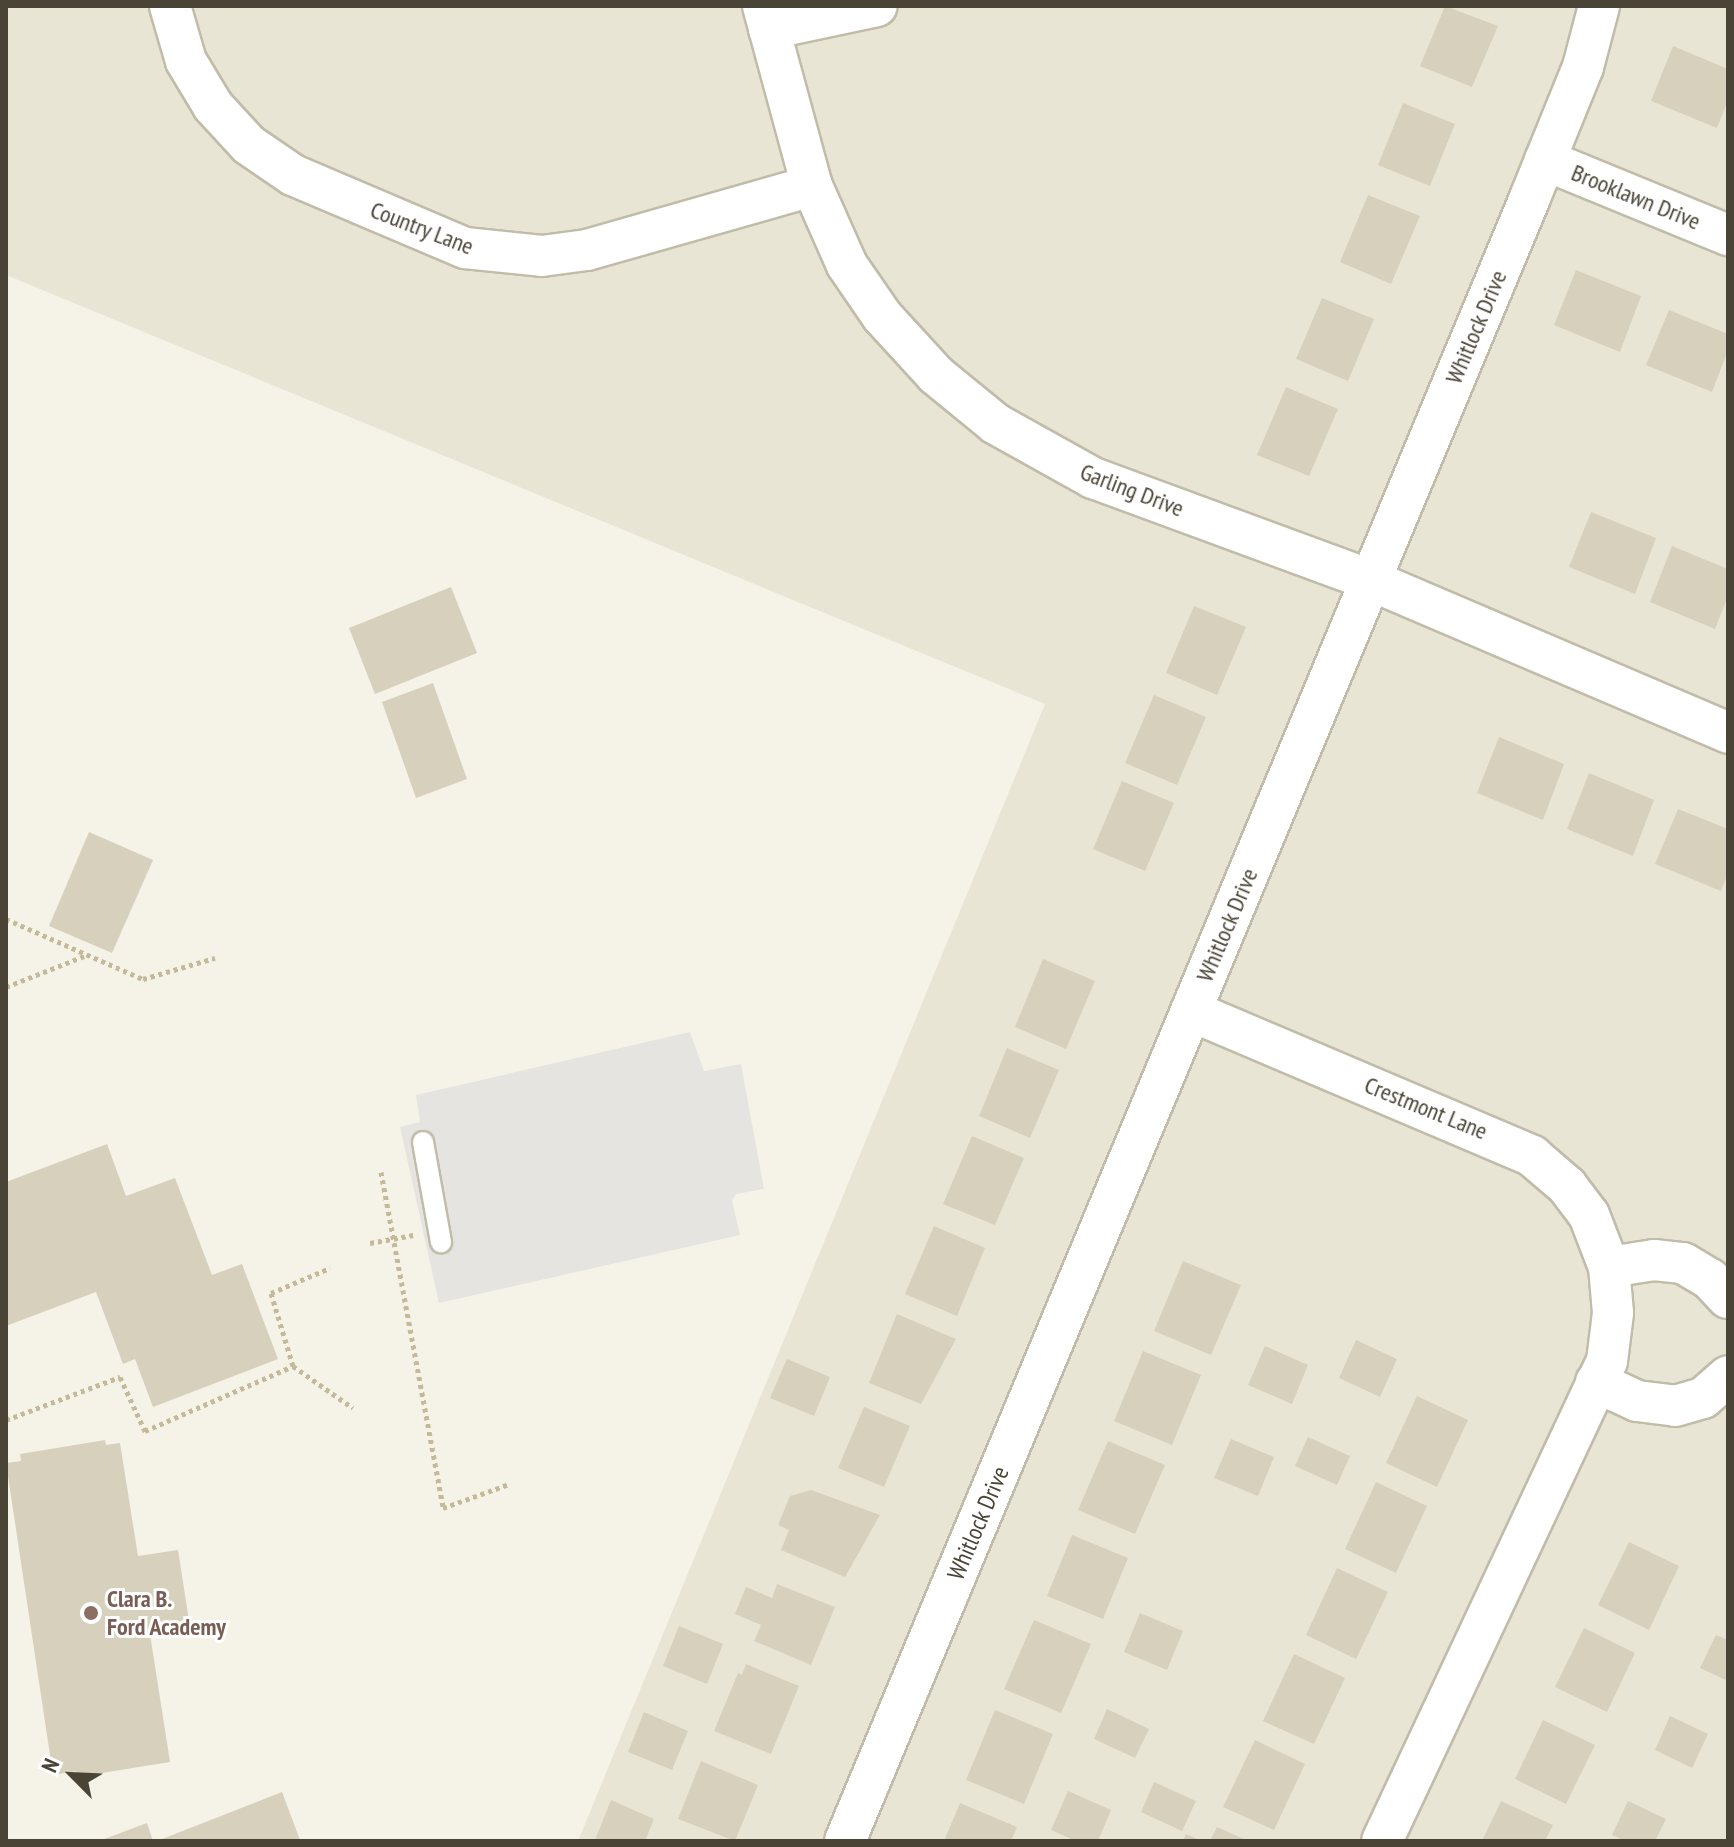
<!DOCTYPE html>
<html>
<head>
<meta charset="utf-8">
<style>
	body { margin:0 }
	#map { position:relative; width:1734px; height:1847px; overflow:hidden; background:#f5f2e8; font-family:"PT Sans Narrow",sans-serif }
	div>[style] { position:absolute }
	.residential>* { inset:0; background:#e9e5d5 }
	.parking>* { inset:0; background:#e6e4e0 }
	.building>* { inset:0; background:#d7d0bc }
	.path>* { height:5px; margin-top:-2.5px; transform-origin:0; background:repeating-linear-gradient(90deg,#c4ba9a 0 4px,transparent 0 8px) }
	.roads { filter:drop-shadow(2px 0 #c1bca9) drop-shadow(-2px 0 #c1bca9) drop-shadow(0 2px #c1bca9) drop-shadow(0 -2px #c1bca9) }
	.lane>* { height:20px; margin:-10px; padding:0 10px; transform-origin:10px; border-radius:10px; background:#fff }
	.street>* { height:40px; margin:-20px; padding:0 20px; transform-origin:20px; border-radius:20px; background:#fff }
	.dots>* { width:22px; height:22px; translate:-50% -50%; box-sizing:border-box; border:4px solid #fff; border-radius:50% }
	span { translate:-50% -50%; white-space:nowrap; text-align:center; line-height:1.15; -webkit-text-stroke:6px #fff; paint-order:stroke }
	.street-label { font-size:24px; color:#494436 }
	.education-label { font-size:24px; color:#785e54; font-weight:700 }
	.left { translate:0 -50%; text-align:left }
	.frame { position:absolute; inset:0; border:8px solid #494436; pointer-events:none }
	.north { position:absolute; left:32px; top:1735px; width:80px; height:80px; -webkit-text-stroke:6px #fff; paint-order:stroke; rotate:294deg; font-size:22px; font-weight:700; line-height:32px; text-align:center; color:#494436 }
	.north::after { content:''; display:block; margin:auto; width:28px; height:36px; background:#494436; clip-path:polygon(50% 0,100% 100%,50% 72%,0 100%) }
</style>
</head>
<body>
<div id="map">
	<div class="residential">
		<i style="clip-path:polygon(6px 6px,1728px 6px,1728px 1841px,578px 1841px,1045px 704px,6px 275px)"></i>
	</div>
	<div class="parking">
		<i style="clip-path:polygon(690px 1032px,704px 1071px,741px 1064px,764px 1189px,736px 1194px,732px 1201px,740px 1235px,439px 1303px,400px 1127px,420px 1122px,416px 1095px)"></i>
	</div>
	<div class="building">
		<i style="clip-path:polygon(1445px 6px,1498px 26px,1472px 87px,1420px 66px)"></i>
		<i style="clip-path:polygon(1673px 46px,1728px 69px,1728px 100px,1717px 128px,1651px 101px)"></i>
		<i style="clip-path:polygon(1403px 103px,1455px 124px,1430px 186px,1378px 165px)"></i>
		<i style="clip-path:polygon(1368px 195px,1420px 216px,1391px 284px,1340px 262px)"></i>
		<i style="clip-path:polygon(1576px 270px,1641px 296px,1620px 352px,1554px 325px)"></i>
		<i style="clip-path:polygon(1322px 298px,1374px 319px,1348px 381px,1296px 359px)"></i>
		<i style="clip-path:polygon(1669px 310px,1728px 334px,1728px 350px,1712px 392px,1646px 365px)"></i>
		<i style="clip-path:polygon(1286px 387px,1338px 409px,1309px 476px,1257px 455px)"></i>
		<i style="clip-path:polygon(1591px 512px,1656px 538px,1635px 594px,1569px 567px)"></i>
		<i style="clip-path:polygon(1672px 546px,1728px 569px,1728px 596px,1715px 629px,1650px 602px)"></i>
		<i style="clip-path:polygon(451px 587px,477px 653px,375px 694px,349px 628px)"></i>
		<i style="clip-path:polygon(1194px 606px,1246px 627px,1217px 695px,1166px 673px)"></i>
		<i style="clip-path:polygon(433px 683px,467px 779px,416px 798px,382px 702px)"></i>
		<i style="clip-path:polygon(1154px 695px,1206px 717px,1177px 785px,1125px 763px)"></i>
		<i style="clip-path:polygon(1499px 737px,1564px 764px,1543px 820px,1477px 793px)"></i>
		<i style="clip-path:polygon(1589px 773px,1654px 800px,1633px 856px,1567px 829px)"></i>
		<i style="clip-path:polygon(1122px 781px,1174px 803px,1145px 871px,1093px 849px)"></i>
		<i style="clip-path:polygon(1678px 809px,1728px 829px,1728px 873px,1721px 891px,1655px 864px)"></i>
		<i style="clip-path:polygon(89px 832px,153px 860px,112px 953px,49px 926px)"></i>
		<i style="clip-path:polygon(1043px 959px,1095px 981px,1066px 1049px,1015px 1027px)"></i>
		<i style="clip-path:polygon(1007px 1048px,1059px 1070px,1030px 1138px,979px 1116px)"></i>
		<i style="clip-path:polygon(972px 1136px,1024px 1158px,995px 1225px,943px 1204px)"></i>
		<i style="clip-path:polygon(107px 1144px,126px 1196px,175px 1178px,212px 1275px,242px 1264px,278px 1359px,153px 1407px,135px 1359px,123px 1364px,96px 1292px,6px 1326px,6px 1182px)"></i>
		<i style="clip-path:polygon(934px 1226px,985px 1248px,957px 1316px,905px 1294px)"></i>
		<i style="clip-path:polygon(1183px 1261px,1241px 1285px,1211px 1355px,1154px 1331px)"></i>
		<i style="clip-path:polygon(897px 1314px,956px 1339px,921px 1404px,869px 1383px)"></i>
		<i style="clip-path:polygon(1356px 1340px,1397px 1359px,1380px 1397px,1339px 1378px)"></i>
		<i style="clip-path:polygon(1265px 1346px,1308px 1365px,1292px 1404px,1248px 1385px)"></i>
		<i style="clip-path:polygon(1143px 1351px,1201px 1375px,1172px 1445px,1114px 1421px)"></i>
		<i style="clip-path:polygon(787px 1359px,830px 1377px,814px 1416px,770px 1398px)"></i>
		<i style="clip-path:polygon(1417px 1396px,1468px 1420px,1437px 1487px,1386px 1463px)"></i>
		<i style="clip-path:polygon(864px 1407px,910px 1426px,884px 1487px,838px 1468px)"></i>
		<i style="clip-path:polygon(1308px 1437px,1350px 1456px,1337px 1485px,1295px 1466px)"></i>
		<i style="clip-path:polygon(1231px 1439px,1274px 1457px,1258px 1496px,1214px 1478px)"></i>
		<i style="clip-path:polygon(105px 1440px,106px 1445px,120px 1443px,138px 1556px,178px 1550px,190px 1627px,150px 1634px,170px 1762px,77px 1777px,76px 1771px,53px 1775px,6px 1463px,21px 1461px,20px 1454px)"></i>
		<i style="clip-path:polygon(1108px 1441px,1165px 1465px,1135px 1534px,1078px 1510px)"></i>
		<i style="clip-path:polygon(1376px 1482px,1427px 1506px,1396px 1573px,1345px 1549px)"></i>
		<i style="clip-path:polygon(811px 1490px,880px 1515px,845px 1577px,781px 1550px,789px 1530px,778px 1525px,790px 1496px)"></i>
		<i style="clip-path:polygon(1072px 1535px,1128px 1558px,1103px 1619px,1047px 1596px)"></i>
		<i style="clip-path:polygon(1629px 1542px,1679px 1566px,1649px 1630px,1598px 1605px)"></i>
		<i style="clip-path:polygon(1337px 1568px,1388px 1592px,1356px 1659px,1306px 1635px)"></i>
		<i style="clip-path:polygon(777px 1584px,835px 1607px,811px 1665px,754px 1641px,761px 1625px,735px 1614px,746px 1587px,772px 1598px)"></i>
		<i style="clip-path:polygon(1140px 1613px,1183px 1631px,1167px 1670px,1124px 1652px)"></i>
		<i style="clip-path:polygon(1034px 1620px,1091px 1644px,1061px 1713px,1004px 1689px)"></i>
		<i style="clip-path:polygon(679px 1626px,723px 1644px,707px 1684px,663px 1666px)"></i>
		<i style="clip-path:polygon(1584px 1628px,1635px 1653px,1607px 1712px,1555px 1687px)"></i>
		<i style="clip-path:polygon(1716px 1635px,1728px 1640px,1728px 1681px,1700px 1668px)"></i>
		<i style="clip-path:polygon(1294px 1654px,1345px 1678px,1314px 1744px,1263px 1721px)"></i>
		<i style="clip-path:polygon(746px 1664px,799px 1686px,771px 1754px,714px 1731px,738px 1673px,742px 1675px)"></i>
		<i style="clip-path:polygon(1107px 1709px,1149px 1729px,1135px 1758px,1094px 1739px)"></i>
		<i style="clip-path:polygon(995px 1710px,1053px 1734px,1024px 1804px,966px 1780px)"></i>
		<i style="clip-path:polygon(644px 1712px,688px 1731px,672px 1770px,628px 1752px)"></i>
		<i style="clip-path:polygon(1670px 1716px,1708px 1734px,1692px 1768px,1655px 1750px)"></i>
		<i style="clip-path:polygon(1543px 1720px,1595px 1745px,1566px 1804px,1515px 1779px)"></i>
		<i style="clip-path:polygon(1255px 1740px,1305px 1764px,1274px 1830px,1223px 1807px)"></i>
		<i style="clip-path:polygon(701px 1761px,758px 1785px,735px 1841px,678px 1819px)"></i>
		<i style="clip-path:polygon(1154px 1782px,1196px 1801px,1182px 1831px,1141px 1812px)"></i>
		<i style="clip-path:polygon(1068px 1791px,1111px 1810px,1098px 1841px,1076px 1841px,1051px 1830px)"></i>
		<i style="clip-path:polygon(282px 1792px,300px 1840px,157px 1841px)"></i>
		<i style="clip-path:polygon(611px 1800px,654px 1819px,645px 1841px,595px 1840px)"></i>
		<i style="clip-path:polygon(1501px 1801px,1553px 1825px,1545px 1841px,1482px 1841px)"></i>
		<i style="clip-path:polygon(1628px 1801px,1666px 1819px,1655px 1841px,1626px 1841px,1612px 1835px)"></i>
		<i style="clip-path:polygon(960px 1803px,1017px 1827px,1011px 1841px,944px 1841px)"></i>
		<i style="clip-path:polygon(147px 1823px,153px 1841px,99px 1841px)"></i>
		<i style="clip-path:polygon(1217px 1827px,1248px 1841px,1210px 1841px)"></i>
		<i style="clip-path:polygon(1186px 1834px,1202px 1841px,1183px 1841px)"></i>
	</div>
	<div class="path">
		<i style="left:6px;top:919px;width:150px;rotate:23.7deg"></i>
		<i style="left:143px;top:979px;width:75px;rotate:-16.3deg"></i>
		<i style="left:6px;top:987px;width:87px;rotate:-21.6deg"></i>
		<i style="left:381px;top:1172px;width:342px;rotate:79.5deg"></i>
		<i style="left:443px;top:1508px;width:70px;rotate:-20deg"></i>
		<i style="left:370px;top:1243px;width:44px;rotate:-10.5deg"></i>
		<i style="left:293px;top:1366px;width:76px;rotate:-106.8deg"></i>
		<i style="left:271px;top:1293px;width:64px;rotate:-23deg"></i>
		<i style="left:6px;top:1420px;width:122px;rotate:-20.7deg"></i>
		<i style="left:120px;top:1377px;width:60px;rotate:65.2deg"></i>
		<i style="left:145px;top:1431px;width:162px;rotate:-23.7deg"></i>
		<i style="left:293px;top:1366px;width:73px;rotate:35deg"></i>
	</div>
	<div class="roads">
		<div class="lane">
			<i style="left:423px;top:1142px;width:102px;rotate:79.8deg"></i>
		</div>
		<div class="street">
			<i style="left:170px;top:6px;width:57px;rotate:73.8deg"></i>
			<i style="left:186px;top:61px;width:52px;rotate:59deg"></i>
			<i style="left:213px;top:106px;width:53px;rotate:47.3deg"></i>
			<i style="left:249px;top:145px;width:53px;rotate:34.3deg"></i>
			<i style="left:293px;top:175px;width:187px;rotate:23deg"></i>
			<i style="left:465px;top:248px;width:77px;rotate:5.9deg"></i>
			<i style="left:542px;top:256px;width:45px;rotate:-7.6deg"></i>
			<i style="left:587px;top:250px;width:234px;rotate:-15.9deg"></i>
			<i style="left:763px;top:6px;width:187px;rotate:74.8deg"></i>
			<i style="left:812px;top:186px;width:86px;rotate:66.1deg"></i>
			<i style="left:847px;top:265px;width:62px;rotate:55.5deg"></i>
			<i style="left:882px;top:316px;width:80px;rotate:47.5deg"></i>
			<i style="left:936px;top:375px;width:77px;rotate:39.2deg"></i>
			<i style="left:996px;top:424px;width:111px;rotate:29.1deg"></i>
			<i style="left:1093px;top:478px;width:295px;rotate:20.2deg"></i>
			<i style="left:1370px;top:580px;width:389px;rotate:23.1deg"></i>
			<i style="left:769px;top:29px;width:110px;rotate:-12deg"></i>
			<i style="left:1545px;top:160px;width:198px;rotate:22.3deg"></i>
			<i style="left:1191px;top:1011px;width:371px;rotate:23deg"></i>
			<i style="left:1532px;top:1156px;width:46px;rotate:40.6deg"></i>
			<i style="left:1567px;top:1186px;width:36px;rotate:53deg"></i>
			<i style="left:1589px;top:1215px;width:56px;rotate:69deg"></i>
			<i style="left:1609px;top:1267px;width:46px;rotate:85deg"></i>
			<i style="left:1613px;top:1313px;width:48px;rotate:97.1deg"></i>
			<i style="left:1607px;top:1361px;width:530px;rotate:115.11deg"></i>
			<i style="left:1609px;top:1267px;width:46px;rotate:-8.8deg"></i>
			<i style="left:1654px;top:1260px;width:29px;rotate:6deg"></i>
			<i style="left:1683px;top:1263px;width:31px;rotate:31deg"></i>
			<i style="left:1710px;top:1279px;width:26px;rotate:47deg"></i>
			<i style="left:1596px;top:1382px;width:45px;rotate:24.9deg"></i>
			<i style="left:1637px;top:1401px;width:38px;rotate:7deg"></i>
			<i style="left:1675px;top:1406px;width:29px;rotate:-16deg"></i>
			<i style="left:1703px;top:1398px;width:33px;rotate:-41deg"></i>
			<i style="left:845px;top:1841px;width:1778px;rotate:-67.37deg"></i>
			<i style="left:1529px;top:200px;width:144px;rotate:-67.9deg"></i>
			<i style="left:1583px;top:67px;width:63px;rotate:-75.3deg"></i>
		</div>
	</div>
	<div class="dots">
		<i style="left:91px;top:1613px;background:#8d6e63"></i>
	</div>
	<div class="street-label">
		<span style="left:1636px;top:197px;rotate:22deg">Brooklawn Drive</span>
		<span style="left:422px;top:228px;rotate:21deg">Country Lane</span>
		<span style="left:1476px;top:327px;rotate:-67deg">Whitlock Drive</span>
		<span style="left:1132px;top:490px;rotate:21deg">Garling Drive</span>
		<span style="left:1227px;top:925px;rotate:-67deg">Whitlock Drive</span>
		<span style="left:1426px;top:1108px;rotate:22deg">Crestmont Lane</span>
		<span style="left:978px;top:1523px;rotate:-67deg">Whitlock Drive</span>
	</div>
	<div class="education-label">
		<span class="left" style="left:107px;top:1613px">Clara B.<br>Ford Academy</span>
	</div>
	<div class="frame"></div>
	<div class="north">N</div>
</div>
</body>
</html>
